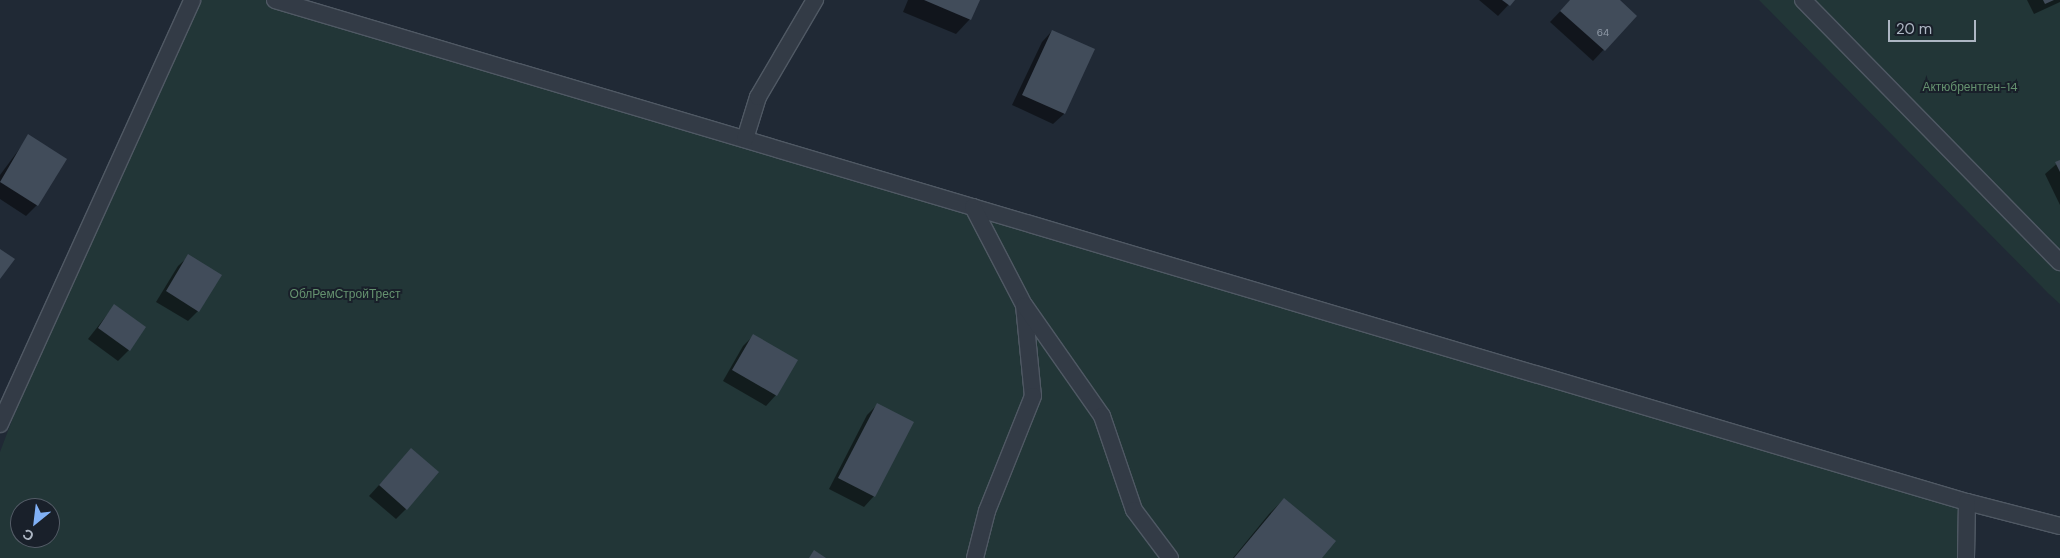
<!DOCTYPE html>
<html>
<head>
<meta charset="utf-8">
<style>
	body { margin:0 }
	#map { position:relative; width:2060px; height:558px; overflow:hidden; background:#202935; font-family:"DM Sans",sans-serif }
	div>[style] { position:absolute }
	.green>* { inset:0; background:#223637 }
	.shadow>* { inset:0; background:#0007 }
	.building>* { inset:0; background:#414c5a }
	.roads { filter:drop-shadow(1px 0 #505964) drop-shadow(-1px 0 #505964) drop-shadow(0 1px #505964) drop-shadow(0 -1px #505964) }
	.service>* { height:16px; margin:-8px; padding:0 8px; transform-origin:8px; border-radius:8px; background:#333b46 }
	span { translate:-50% -50%; white-space:nowrap; text-align:center; line-height:1.15; -webkit-text-stroke:4px #19202a; paint-order:stroke }
	.number-label { font-size:10px; color:#929ca9 }
	.number-label span { -webkit-text-stroke-width:0 }
	.park-label { font-size:12px; color:#65926f }
	.north { position:absolute; left:10px; top:498px; width:50px; height:50px; box-sizing:border-box; background:#19202a; border:1px solid #545c67; border-radius:50%; rotate:209deg; font-size:14px; font-weight:700; line-height:20px; text-align:center; color:#adb6c3 }
	.north::after { content:''; display:block; margin:auto; width:18px; height:22px; background:#80b0f5; clip-path:polygon(50% 0,100% 100%,50% 72%,0 100%) }
	.scale { position:absolute; left:1888px; top:20px; width:88px; height:22px; box-sizing:border-box; border:2px solid #adb6c3; border-top:0; padding-left:6px; font-size:15px; line-height:18px; white-space:nowrap; color:#adb6c3; -webkit-text-stroke:4px #19202a; paint-order:stroke }
</style>
</head>
<body>
<div id="map">
	<div class="green">
		<i style="clip-path:polygon(evenodd,192px 0,275px 0,1967px 502px,1961px 558px,0 558px,0 452px,75px 253px,192px 0,20px 508px,50px 508px,50px 538px,20px 538px,20px 508px)"></i>
		<i style="clip-path:polygon(1759px 0,2060px 0,2060px 304px,2049px 294px)"></i>
	</div>
	<div class="shadow">
		<i style="clip-path:polygon(908px 0,978px 0,970px 19px,956px 34px,903px 12px)"></i>
		<i style="clip-path:polygon(1479px 0,1513px 0,1498px 16px)"></i>
		<i style="clip-path:polygon(1571px 0,1618px 0,1635px 16px,1593px 61px,1550px 22px)"></i>
		<i style="clip-path:polygon(2027px 0,2060px 0,2060px 2px,2034px 14px)"></i>
		<i style="clip-path:polygon(1052px 31px,1093px 50px,1064px 114px,1053px 124px,1012px 105px,1042px 42px)"></i>
		<i style="clip-path:polygon(29px 136px,37px 205px,26px 216px,0 199px,0 175px)"></i>
		<i style="clip-path:polygon(2060px 161px,2060px 205px,2045px 174px)"></i>
		<i style="clip-path:polygon(189px 256px,198px 311px,188px 321px,156px 302px,178px 266px)"></i>
		<i style="clip-path:polygon(114px 306px,129px 350px,118px 361px,88px 339px)"></i>
		<i style="clip-path:polygon(753px 336px,776px 395px,766px 406px,723px 381px,743px 346px)"></i>
		<i style="clip-path:polygon(877px 405px,874px 496px,864px 507px,829px 489px,867px 415px)"></i>
		<i style="clip-path:polygon(411px 450px,406px 509px,396px 519px,369px 496px)"></i>
		<i style="clip-path:polygon(1284px 499px,1321px 558px,1233px 558px,1269px 514px)"></i>
	</div>
	<div class="building">
		<i style="clip-path:polygon(924px 0,980px 0,971px 20px)"></i>
		<i style="clip-path:polygon(1502px 0,1515px 0,1510px 6px)"></i>
		<i style="clip-path:polygon(1570px 0,1620px 0,1637px 16px,1605px 51px,1560px 11px)"></i>
		<i style="clip-path:polygon(2043px 0,2054px 0,2045px 4px)"></i>
		<i style="clip-path:polygon(1052px 30px,1095px 49px,1065px 114px,1022px 95px)"></i>
		<i style="clip-path:polygon(28px 134px,67px 159px,38px 206px,0 182px)"></i>
		<i style="clip-path:polygon(2060px 160px,2060px 172px,2055px 162px)"></i>
		<i style="clip-path:polygon(0 249px,15px 259px,0 279px)"></i>
		<i style="clip-path:polygon(188px 254px,222px 275px,199px 312px,166px 291px)"></i>
		<i style="clip-path:polygon(114px 304px,146px 327px,130px 351px,98px 328px)"></i>
		<i style="clip-path:polygon(753px 334px,798px 360px,777px 396px,732px 370px)"></i>
		<i style="clip-path:polygon(877px 403px,914px 422px,875px 497px,838px 478px)"></i>
		<i style="clip-path:polygon(411px 448px,439px 472px,407px 510px,379px 485px)"></i>
		<i style="clip-path:polygon(1284px 498px,1336px 541px,1322px 558px,1234px 558px)"></i>
		<i style="clip-path:polygon(814px 550px,826px 558px,809px 558px)"></i>
	</div>
	<div class="roads">
		<div class="service">
			<i style="left:275px;top:0;width:1765px;rotate:16.53deg"></i>
			<i style="left:1967px;top:502px;width:96px;rotate:14.5deg"></i>
			<i style="left:1803px;top:0;width:367px;rotate:45.6deg"></i>
			<i style="left:745px;top:139px;width:44px;rotate:-72.8deg"></i>
			<i style="left:758px;top:97px;width:113px;rotate:-59.6deg"></i>
			<i style="left:973px;top:207px;width:110px;rotate:62.5deg"></i>
			<i style="left:1024px;top:305px;width:91px;rotate:84.4deg"></i>
			<i style="left:1033px;top:396px;width:124px;rotate:111.8deg"></i>
			<i style="left:987px;top:511px;width:49px;rotate:104.3deg"></i>
			<i style="left:1025px;top:306px;width:134px;rotate:55deg"></i>
			<i style="left:1102px;top:416px;width:99px;rotate:71.2deg"></i>
			<i style="left:1134px;top:510px;width:60px;rotate:53.1deg"></i>
			<i style="left:0;top:424px;width:465px;rotate:-65.6deg"></i>
			<i style="left:1966px;top:558px;width:56px;rotate:-89deg"></i>
		</div>
	</div>
	<div class="number-label">
		<span style="left:1603px;top:33px">64</span>
	</div>
	<div class="park-label">
		<span style="left:1970px;top:88px">Актюбрентген-14</span>
		<span style="left:345px;top:295px">ОблРемСтройТрест</span>
	</div>
	<div class="north">С</div>
	<div class="scale">20 m</div>
</div>
</body>
</html>
